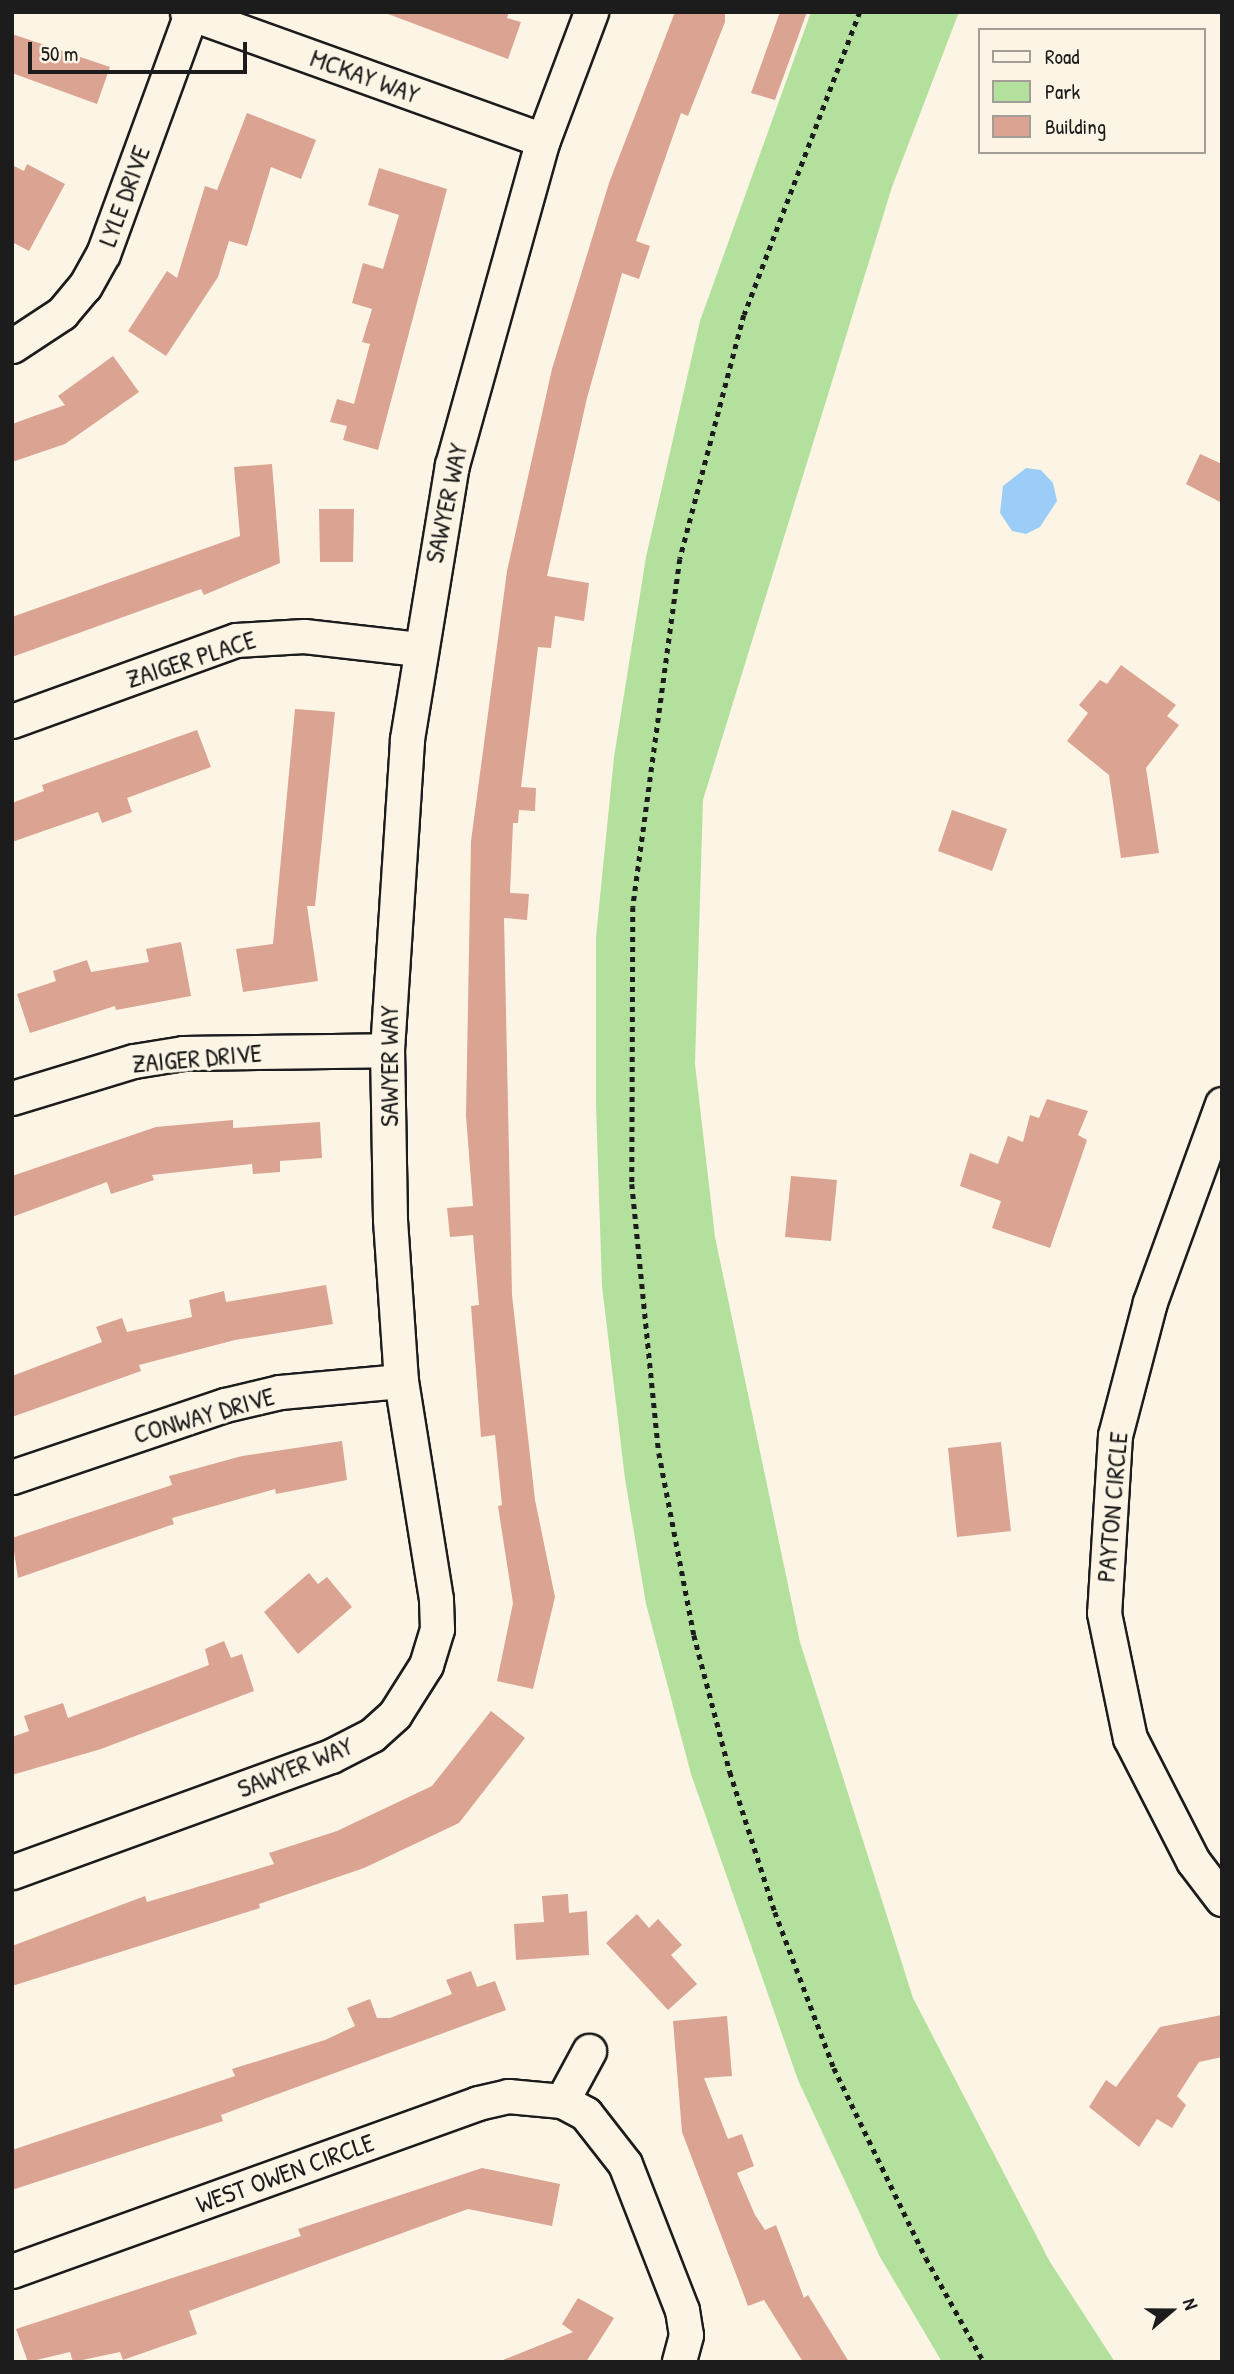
<!DOCTYPE html>
<html>
<head>
<meta charset="utf-8">
<style>
	body { margin:0 }
	#map { position:relative; width:1234px; height:2374px; overflow:hidden; background:#fcf5e5; font-family:"Patrick Hand",sans-serif }
	div>[style] { position:absolute }
	.green>* { inset:0; background:#b4e09d }
	.water>* { inset:0; background:#9ccdf8 }
	.building>* { inset:0; background:#daa392 }
	.path>* { height:4.5px; margin-top:-2.25px; transform-origin:0; background:repeating-linear-gradient(90deg,#1c1c1c 0 5px,transparent 0 10px) }
	.roads { filter:drop-shadow(2px 0 #1c1c1c) drop-shadow(-2px 0 #1c1c1c) drop-shadow(0 2px #1c1c1c) drop-shadow(0 -2px #1c1c1c) }
	.street>* { height:33px; margin:-16.5px; padding:0 16.5px; transform-origin:16.5px; border-radius:16.5px; background:#fcf5e5 }
	span { translate:-50% -50%; white-space:nowrap; text-align:center; line-height:1.15; -webkit-text-stroke:7px #fcf5e5; paint-order:stroke }
	.street-label { font-size:26px; color:#1c1c1c }
	.frame { position:absolute; inset:0; border:14px solid #1c1c1c; pointer-events:none }
	.legend { position:absolute; left:978px; top:28px; width:228px; height:126px; box-sizing:border-box; background:#fcf5e5; border:2px solid #a29e95; margin:0; padding:9px 12px; list-style:none; font-size:21px; color:#1c1c1c }
	.legend li { display:flex; align-items:center; gap:14px; height:35px }
	.legend b { width:35px; border:2px solid #a29e95 }
	.north { position:absolute; left:1136px; top:2276px; width:70px; height:70px; -webkit-text-stroke:5px #fcf5e5; paint-order:stroke; rotate:70deg; font-size:19px; font-weight:700; line-height:28px; text-align:center; color:#1c1c1c }
	.north::after { content:''; display:block; margin:auto; width:24px; height:32px; background:#1c1c1c; clip-path:polygon(50% 0,100% 100%,50% 72%,0 100%) }
	.scale { position:absolute; left:28px; top:42px; width:219px; height:32px; box-sizing:border-box; border:4px solid #1c1c1c; border-top:0; padding-left:9px; font-size:21px; line-height:24px; white-space:nowrap; color:#1c1c1c; -webkit-text-stroke:5px #fcf5e5; paint-order:stroke }
</style>
</head>
<body>
<div id="map">
	<div class="green">
		<i style="clip-path:polygon(811px 12px,959px 12px,892px 187px,703px 800px,695px 1064px,715px 1237px,800px 1642px,913px 1998px,1050px 2262px,1115px 2362px,942px 2362px,880px 2257px,798px 2080px,691px 1774px,646px 1604px,625px 1479px,602px 1286px,596px 1106px,596px 937px,614px 757px,646px 557px,700px 321px)"></i>
	</div>
	<div class="water">
		<i style="clip-path:polygon(1026px 468px,1041px 470px,1053px 483px,1057px 501px,1040px 527px,1026px 534px,1012px 531px,1000px 513px,1003px 486px)"></i>
	</div>
	<div class="building">
		<i style="clip-path:polygon(509px 12px,507px 18px,521px 22px,508px 59px,388px 14px)"></i>
		<i style="clip-path:polygon(675px 12px,725px 12px,725px 22px,688px 116px,681px 113px,636px 241px,650px 246px,639px 279px,622px 273px,587px 398px,547px 576px,589px 583px,584px 621px,555px 616px,551px 648px,538px 647px,521px 787px,536px 788px,535px 811px,519px 810px,518px 823px,513px 823px,510px 893px,529px 894px,527px 920px,504px 918px,512px 1295px,535px 1500px,555px 1597px,533px 1689px,497px 1681px,513px 1603px,498px 1506px,502px 1505px,495px 1435px,481px 1437px,471px 1306px,479px 1305px,473px 1235px,450px 1237px,447px 1208px,473px 1206px,466px 1116px,471px 841px,507px 571px,552px 369px,609px 183px)"></i>
		<i style="clip-path:polygon(780px 12px,807px 12px,775px 100px,751px 93px)"></i>
		<i style="clip-path:polygon(12px 34px,110px 67px,97px 104px,12px 73px)"></i>
		<i style="clip-path:polygon(247px 113px,316px 140px,301px 179px,271px 167px,247px 246px,229px 241px,218px 277px,166px 356px,128px 331px,167px 271px,177px 278px,205px 186px,217px 190px)"></i>
		<i style="clip-path:polygon(27px 164px,65px 184px,29px 251px,12px 242px,12px 165px,24px 171px)"></i>
		<i style="clip-path:polygon(379px 168px,447px 189px,378px 450px,343px 440px,347px 426px,330px 422px,337px 399px,354px 404px,370px 344px,362px 342px,372px 309px,352px 303px,363px 263px,383px 269px,399px 215px,368px 205px)"></i>
		<i style="clip-path:polygon(113px 356px,139px 392px,65px 444px,12px 462px,12px 424px,65px 405px,58px 396px)"></i>
		<i style="clip-path:polygon(1200px 454px,1222px 464px,1222px 503px,1186px 484px)"></i>
		<i style="clip-path:polygon(272px 464px,280px 563px,204px 595px,201px 589px,12px 657px,12px 617px,240px 536px,234px 467px)"></i>
		<i style="clip-path:polygon(319px 509px,354px 509px,353px 562px,320px 562px)"></i>
		<i style="clip-path:polygon(1121px 665px,1176px 705px,1167px 716px,1179px 725px,1146px 768px,1159px 853px,1121px 858px,1109px 775px,1067px 741px,1088px 713px,1079px 705px,1100px 680px,1107px 684px)"></i>
		<i style="clip-path:polygon(295px 709px,335px 712px,315px 906px,307px 906px,318px 981px,243px 992px,236px 949px,273px 944px)"></i>
		<i style="clip-path:polygon(197px 730px,211px 767px,127px 798px,132px 812px,102px 823px,98px 812px,12px 842px,12px 803px,44px 791px,42px 785px)"></i>
		<i style="clip-path:polygon(952px 810px,1007px 829px,992px 871px,938px 851px)"></i>
		<i style="clip-path:polygon(181px 942px,191px 996px,116px 1010px,115px 1006px,30px 1033px,17px 994px,56px 981px,53px 971px,87px 960px,91px 972px,149px 962px,146px 949px)"></i>
		<i style="clip-path:polygon(1047px 1099px,1088px 1111px,1078px 1135px,1087px 1140px,1050px 1248px,992px 1228px,1001px 1201px,960px 1186px,970px 1153px,998px 1164px,1008px 1136px,1023px 1142px,1030px 1115px,1039px 1118px)"></i>
		<i style="clip-path:polygon(233px 1120px,233px 1128px,320px 1122px,322px 1158px,280px 1161px,280px 1172px,253px 1174px,252px 1164px,152px 1175px,154px 1180px,111px 1194px,107px 1182px,12px 1217px,12px 1176px,156px 1127px)"></i>
		<i style="clip-path:polygon(791px 1176px,837px 1180px,831px 1241px,785px 1237px)"></i>
		<i style="clip-path:polygon(326px 1285px,333px 1324px,235px 1340px,139px 1365px,141px 1371px,12px 1417px,12px 1376px,102px 1342px,96px 1327px,122px 1318px,127px 1332px,192px 1317px,189px 1300px,224px 1291px,226px 1302px)"></i>
		<i style="clip-path:polygon(342px 1441px,347px 1480px,276px 1494px,275px 1489px,172px 1518px,174px 1524px,18px 1578px,12px 1538px,172px 1485px,169px 1476px,242px 1456px)"></i>
		<i style="clip-path:polygon(1001px 1442px,1011px 1531px,957px 1537px,948px 1448px)"></i>
		<i style="clip-path:polygon(309px 1573px,318px 1584px,327px 1577px,352px 1607px,298px 1654px,264px 1612px)"></i>
		<i style="clip-path:polygon(224px 1641px,231px 1658px,242px 1654px,254px 1691px,101px 1749px,12px 1775px,12px 1737px,29px 1731px,24px 1716px,63px 1703px,68px 1718px,170px 1680px,209px 1665px,205px 1649px)"></i>
		<i style="clip-path:polygon(491px 1711px,525px 1738px,459px 1823px,364px 1868px,259px 1904px,260px 1908px,12px 1986px,12px 1946px,145px 1896px,147px 1902px,274px 1864px,269px 1853px,337px 1831px,432px 1786px)"></i>
		<i style="clip-path:polygon(568px 1894px,569px 1913px,587px 1911px,589px 1955px,516px 1960px,514px 1924px,544px 1922px,542px 1896px)"></i>
		<i style="clip-path:polygon(637px 1914px,649px 1928px,658px 1919px,682px 1945px,671px 1955px,697px 1984px,668px 2010px,606px 1943px)"></i>
		<i style="clip-path:polygon(471px 1971px,477px 1987px,495px 1981px,506px 2010px,221px 2115px,223px 2121px,12px 2190px,12px 2150px,235px 2076px,232px 2069px,325px 2040px,355px 2026px,347px 2008px,370px 1999px,377px 2018px,390px 2018px,452px 1994px,446px 1980px)"></i>
		<i style="clip-path:polygon(1222px 2015px,1222px 2057px,1199px 2062px,1177px 2096px,1186px 2105px,1172px 2128px,1157px 2119px,1139px 2147px,1089px 2107px,1106px 2080px,1116px 2087px,1160px 2027px)"></i>
		<i style="clip-path:polygon(727px 2016px,732px 2076px,704px 2078px,728px 2139px,742px 2134px,754px 2166px,737px 2173px,755px 2215px,765px 2230px,776px 2225px,804px 2298px,808px 2295px,849px 2362px,803px 2362px,764px 2300px,748px 2306px,682px 2132px,673px 2021px)"></i>
		<i style="clip-path:polygon(482px 2168px,560px 2184px,552px 2226px,468px 2209px,189px 2311px,197px 2334px,123px 2360px,120px 2352px,73px 2362px,70px 2352px,28px 2362px,16px 2329px,301px 2236px,298px 2229px)"></i>
		<i style="clip-path:polygon(578px 2298px,614px 2318px,586px 2362px,498px 2362px,573px 2332px,562px 2324px)"></i>
	</div>
	<div class="path">
		<i style="left:860px;top:12px;width:324px;rotate:110.9deg"></i>
		<i style="left:744px;top:315px;width:252px;rotate:104.7deg"></i>
		<i style="left:680px;top:559px;width:351px;rotate:97.7deg"></i>
		<i style="left:633px;top:907px;width:277px;rotate:90.2deg"></i>
		<i style="left:632px;top:1184px;width:270px;rotate:84.3deg"></i>
		<i style="left:659px;top:1453px;width:185px;rotate:79.1deg"></i>
		<i style="left:694px;top:1635px;width:142px;rotate:75.3deg"></i>
		<i style="left:730px;top:1772px;width:147px;rotate:72.2deg"></i>
		<i style="left:775px;top:1912px;width:167px;rotate:69.3deg"></i>
		<i style="left:834px;top:2068px;width:211px;rotate:64.2deg"></i>
		<i style="left:926px;top:2258px;width:119px;rotate:60.9deg"></i>
	</div>
	<div class="roads">
		<div class="street">
			<i style="left:187px;top:12px;width:378px;rotate:19.8deg"></i>
			<i style="left:12px;top:346px;width:60px;rotate:-33.4deg"></i>
			<i style="left:62px;top:313px;width:35px;rotate:-50deg"></i>
			<i style="left:85px;top:286px;width:37px;rotate:-61deg"></i>
			<i style="left:103px;top:254px;width:256px;rotate:-69.9deg"></i>
			<i style="left:12px;top:721px;width:238px;rotate:-19.9deg"></i>
			<i style="left:236px;top:640px;width:68px;rotate:-3.4deg"></i>
			<i style="left:304px;top:636px;width:115px;rotate:6.5deg"></i>
			<i style="left:12px;top:1098px;width:127px;rotate:-16.9deg"></i>
			<i style="left:134px;top:1061px;width:50px;rotate:-9.3deg"></i>
			<i style="left:183px;top:1053px;width:204px;rotate:-0.8deg"></i>
			<i style="left:1222px;top:1104px;width:211px;rotate:110deg"></i>
			<i style="left:1150px;top:1302px;width:138px;rotate:104.7deg"></i>
			<i style="left:1115px;top:1435px;width:178px;rotate:93.5deg"></i>
			<i style="left:1104px;top:1613px;width:128px;rotate:78.3deg"></i>
			<i style="left:1130px;top:1738px;width:138px;rotate:62.9deg"></i>
			<i style="left:1193px;top:1861px;width:48px;rotate:52.7deg"></i>
			<i style="left:12px;top:1477px;width:225px;rotate:-18.7deg"></i>
			<i style="left:225px;top:1405px;width:57px;rotate:-13.3deg"></i>
			<i style="left:280px;top:1392px;width:121px;rotate:-5.2deg"></i>
			<i style="left:12px;top:1872px;width:339px;rotate:-20deg"></i>
			<i style="left:331px;top:1756px;width:46px;rotate:-27.1deg"></i>
			<i style="left:372px;top:1735px;width:31px;rotate:-42deg"></i>
			<i style="left:395px;top:1714px;width:58px;rotate:-57.7deg"></i>
			<i style="left:426px;top:1665px;width:38px;rotate:-73deg"></i>
			<i style="left:437px;top:1629px;width:30px;rotate:-92deg"></i>
			<i style="left:436px;top:1599px;width:221px;rotate:-99.1deg"></i>
			<i style="left:401px;top:1381px;width:162px;rotate:-93.9deg"></i>
			<i style="left:390px;top:1219px;width:169px;rotate:-91deg"></i>
			<i style="left:387px;top:1050px;width:312px;rotate:-86.3deg"></i>
			<i style="left:407px;top:739px;width:278px;rotate:-80.7deg"></i>
			<i style="left:452px;top:465px;width:337px;rotate:-74.4deg"></i>
			<i style="left:543px;top:140px;width:137px;rotate:-69.4deg"></i>
			<i style="left:562px;top:2101px;width:57px;rotate:-61.6deg"></i>
			<i style="left:12px;top:2271px;width:495px;rotate:-19.8deg"></i>
			<i style="left:478px;top:2103px;width:31px;rotate:-13deg"></i>
			<i style="left:508px;top:2096px;width:54px;rotate:5.3deg"></i>
			<i style="left:562px;top:2101px;width:27px;rotate:28deg"></i>
			<i style="left:586px;top:2114px;width:63px;rotate:52deg"></i>
			<i style="left:625px;top:2164px;width:157px;rotate:68.7deg"></i>
			<i style="left:682px;top:2310px;width:25px;rotate:81deg"></i>
			<i style="left:686px;top:2335px;width:28px;rotate:105deg"></i>
		</div>
	</div>
	<div class="street-label">
		<span style="left:365px;top:76px;rotate:20deg">MCKAY WAY</span>
		<span style="left:124px;top:196px;rotate:-70deg">LYLE DRIVE</span>
		<span style="left:446px;top:503px;rotate:-78deg">SAWYER WAY</span>
		<span style="left:191px;top:659px;rotate:-18deg">ZAIGER PLACE</span>
		<span style="left:197px;top:1058px;rotate:-5deg">ZAIGER DRIVE</span>
		<span style="left:389px;top:1066px;rotate:-90deg">SAWYER WAY</span>
		<span style="left:204px;top:1415px;rotate:-16deg">CONWAY DRIVE</span>
		<span style="left:1112px;top:1507px;rotate:-85deg">PAYTON CIRCLE</span>
		<span style="left:295px;top:1767px;rotate:-22deg">SAWYER WAY</span>
		<span style="left:285px;top:2173px;rotate:-20deg">WEST OWEN CIRCLE</span>
	</div>
	<div class="frame"></div>
	<ul class="legend">
	<li><b style="height:9px;background:#fcf5e5"></b>Road</li>
	<li><b style="height:19px;background:#b4e09d"></b>Park</li>
	<li><b style="height:19px;background:#daa392"></b>Building</li>
	</ul>
	<div class="north">N</div>
	<div class="scale">50 m</div>
</div>
</body>
</html>
